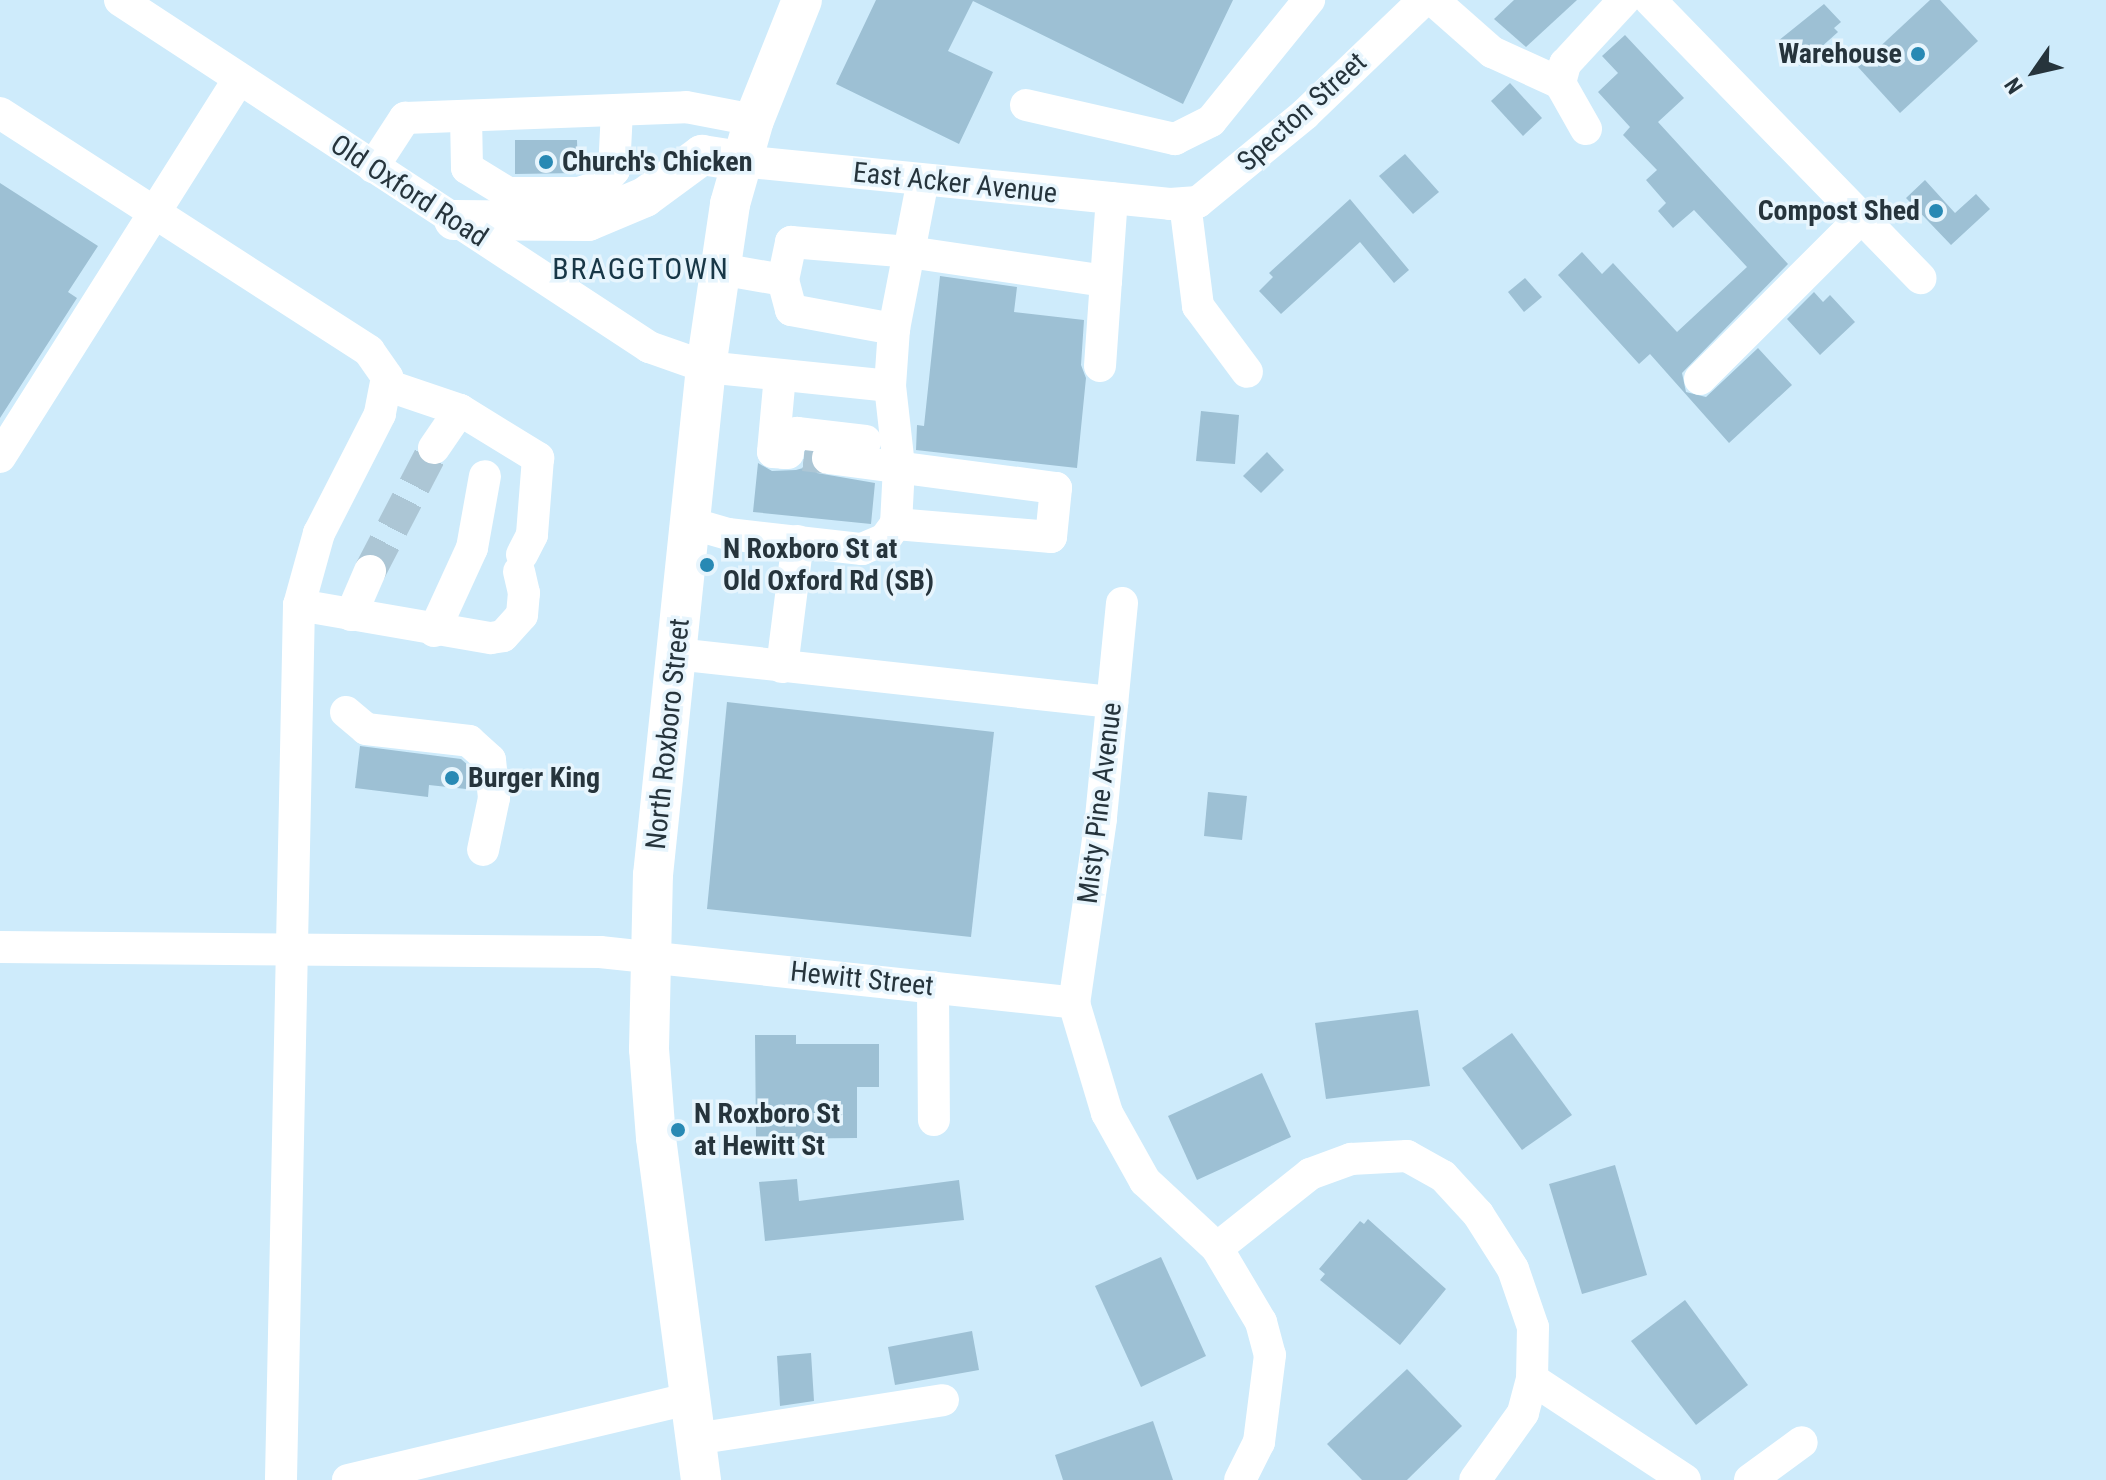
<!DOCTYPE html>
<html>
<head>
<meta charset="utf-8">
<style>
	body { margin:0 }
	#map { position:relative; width:2106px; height:1480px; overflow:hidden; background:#ceebfb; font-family:"Roboto Condensed",sans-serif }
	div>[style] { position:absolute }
	.building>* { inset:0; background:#9dc0d4 }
	.minor-tunnel>* { height:32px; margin-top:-16px; transform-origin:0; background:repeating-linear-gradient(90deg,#acc6d5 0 32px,transparent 0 48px) }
	.minor>* { height:32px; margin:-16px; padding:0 16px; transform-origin:16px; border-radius:16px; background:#fff }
	.major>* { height:40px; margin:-20px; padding:0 20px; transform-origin:20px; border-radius:20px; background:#fff }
	.dots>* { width:22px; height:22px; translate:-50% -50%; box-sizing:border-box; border:4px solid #e7f5fd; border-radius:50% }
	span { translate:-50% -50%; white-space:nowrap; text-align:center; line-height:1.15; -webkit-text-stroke:7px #e7f5fd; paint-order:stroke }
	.poi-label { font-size:28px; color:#26343c; font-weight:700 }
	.right { translate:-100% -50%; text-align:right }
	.left { translate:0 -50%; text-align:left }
	.street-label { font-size:28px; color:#26343c }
	.neighbourhood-label { font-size:30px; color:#183747; letter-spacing:2px }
	.north { position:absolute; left:1994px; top:32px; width:80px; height:80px; -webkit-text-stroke:6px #e7f5fd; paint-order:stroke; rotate:236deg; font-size:22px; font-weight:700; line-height:32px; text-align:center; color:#26343c }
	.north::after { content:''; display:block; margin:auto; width:28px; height:36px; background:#26343c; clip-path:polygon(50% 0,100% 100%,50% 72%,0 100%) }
</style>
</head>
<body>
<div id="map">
	<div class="building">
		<i style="clip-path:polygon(876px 0,1233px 0,1183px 104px,973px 1px,948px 51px,993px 72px,959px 144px,836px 84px)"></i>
		<i style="clip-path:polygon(1514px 0,1577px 0,1526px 47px,1494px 19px)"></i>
		<i style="clip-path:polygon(1930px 0,1940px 0,1978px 41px,1900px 113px,1858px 67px)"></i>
		<i style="clip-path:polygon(1824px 4px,1841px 22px,1834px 28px,1838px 32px,1800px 66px,1778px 41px)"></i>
		<i style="clip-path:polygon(1625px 35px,1684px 98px,1658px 122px,1788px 264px,1682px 373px,1686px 392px,1706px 397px,1758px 348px,1792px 385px,1729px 443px,1650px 354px,1639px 364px,1558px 275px,1582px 252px,1602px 274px,1613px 263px,1677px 332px,1747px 267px,1694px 210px,1673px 228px,1658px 211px,1666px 203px,1646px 180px,1657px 170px,1623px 135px,1630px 127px,1598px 92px,1618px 73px,1602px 56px)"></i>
		<i style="clip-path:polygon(1510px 83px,1542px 118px,1523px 136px,1491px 101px)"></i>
		<i style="clip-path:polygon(515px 140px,577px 140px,578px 173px,515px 174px)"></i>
		<i style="clip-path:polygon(1405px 154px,1439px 192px,1413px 214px,1379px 176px)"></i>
		<i style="clip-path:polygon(1925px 180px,1955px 213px,1976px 194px,1990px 209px,1951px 245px,1906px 198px)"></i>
		<i style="clip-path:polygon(0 183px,98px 246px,68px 292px,77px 298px,0 418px)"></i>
		<i style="clip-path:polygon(1350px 199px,1409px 270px,1394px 283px,1360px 242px,1281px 314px,1259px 291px,1273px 277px,1269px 273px)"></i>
		<i style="clip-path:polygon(940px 276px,1017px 287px,1014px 312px,1084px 320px,1081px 365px,1086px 378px,1077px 468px,916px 450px,917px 425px,924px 426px)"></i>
		<i style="clip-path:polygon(1525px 278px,1542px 297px,1524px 312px,1508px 292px)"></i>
		<i style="clip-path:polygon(1814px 292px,1823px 302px,1830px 295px,1855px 322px,1820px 355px,1787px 319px)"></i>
		<i style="clip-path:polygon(1201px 411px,1239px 415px,1235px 464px,1196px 461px)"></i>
		<i style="clip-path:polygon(1267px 452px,1284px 470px,1261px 493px,1243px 476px)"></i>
		<i style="clip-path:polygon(807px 453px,817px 473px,875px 483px,871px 524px,753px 512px,758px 463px,772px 471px,796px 470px,803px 468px)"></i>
		<i style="clip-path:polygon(727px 702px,994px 732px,971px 937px,707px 909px)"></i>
		<i style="clip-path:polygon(360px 746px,461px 759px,469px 766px,466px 789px,429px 785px,428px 797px,355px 788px)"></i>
		<i style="clip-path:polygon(1208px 792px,1247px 796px,1242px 840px,1204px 836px)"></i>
		<i style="clip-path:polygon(1418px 1010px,1430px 1086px,1326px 1099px,1315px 1023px)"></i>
		<i style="clip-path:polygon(1512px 1033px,1572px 1115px,1522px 1150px,1462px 1068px)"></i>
		<i style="clip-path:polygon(755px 1035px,796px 1035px,796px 1044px,879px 1044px,879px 1087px,857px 1087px,857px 1138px,756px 1139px)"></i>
		<i style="clip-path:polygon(1262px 1073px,1291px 1137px,1197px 1180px,1168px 1116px)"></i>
		<i style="clip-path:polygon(1615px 1165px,1647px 1275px,1582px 1294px,1549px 1184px)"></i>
		<i style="clip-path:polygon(797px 1179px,799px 1201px,959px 1180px,964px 1220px,765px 1241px,759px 1182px)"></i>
		<i style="clip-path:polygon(1368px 1219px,1446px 1289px,1400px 1345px,1320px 1280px,1325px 1274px,1319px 1269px,1360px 1221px,1364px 1224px)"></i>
		<i style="clip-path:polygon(1161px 1257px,1206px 1356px,1141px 1387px,1095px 1286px)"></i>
		<i style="clip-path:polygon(1685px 1300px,1748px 1385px,1696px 1425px,1631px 1341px)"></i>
		<i style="clip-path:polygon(972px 1331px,979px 1370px,895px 1385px,888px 1347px)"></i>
		<i style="clip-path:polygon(811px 1353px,814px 1401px,780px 1406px,777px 1356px)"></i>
		<i style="clip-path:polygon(1407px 1369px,1462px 1426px,1407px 1480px,1362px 1480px,1327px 1444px)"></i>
		<i style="clip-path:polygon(1153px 1421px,1173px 1480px,1063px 1480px,1055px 1455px)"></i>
	</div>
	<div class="minor-tunnel">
		<i style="left:804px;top:455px;width:24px;rotate:7deg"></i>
		<i style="left:370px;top:571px;width:139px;rotate:-62.5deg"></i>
	</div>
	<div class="minor">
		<i style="left:120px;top:0;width:633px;rotate:33.26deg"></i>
		<i style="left:649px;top:347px;width:60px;rotate:19.3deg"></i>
		<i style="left:706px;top:367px;width:185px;rotate:5.9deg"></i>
		<i style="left:1433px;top:0;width:79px;rotate:41.4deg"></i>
		<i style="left:1492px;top:52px;width:75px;rotate:24.5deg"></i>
		<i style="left:1650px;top:0;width:388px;rotate:45.8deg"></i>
		<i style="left:1026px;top:105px;width:153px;rotate:12.9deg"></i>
		<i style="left:1175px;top:139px;width:40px;rotate:-26.6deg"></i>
		<i style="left:1211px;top:121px;width:156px;rotate:-51deg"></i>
		<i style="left:0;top:113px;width:439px;rotate:32.8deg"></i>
		<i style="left:369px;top:351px;width:32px;rotate:55deg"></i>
		<i style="left:387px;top:377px;width:38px;rotate:101deg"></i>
		<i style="left:380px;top:414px;width:134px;rotate:117.1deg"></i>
		<i style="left:319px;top:533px;width:75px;rotate:105.5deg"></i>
		<i style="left:299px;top:605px;width:875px;rotate:91.18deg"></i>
		<i style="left:466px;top:116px;width:52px;rotate:88.9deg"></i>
		<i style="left:467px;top:168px;width:48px;rotate:31.4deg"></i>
		<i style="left:508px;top:193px;width:71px"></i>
		<i style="left:579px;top:193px;width:22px;rotate:-18deg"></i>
		<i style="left:600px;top:186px;width:21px;rotate:-49deg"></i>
		<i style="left:614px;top:170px;width:60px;rotate:-87.1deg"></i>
		<i style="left:1586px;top:129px;width:53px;rotate:-119.5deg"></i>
		<i style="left:1560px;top:83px;width:20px;rotate:-75deg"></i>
		<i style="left:1565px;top:64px;width:87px;rotate:-47.3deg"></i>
		<i style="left:741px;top:161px;width:431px;rotate:5.7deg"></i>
		<i style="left:1170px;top:204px;width:28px;rotate:-4deg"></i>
		<i style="left:1198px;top:202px;width:139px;rotate:-39.4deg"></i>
		<i style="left:1305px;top:114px;width:165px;rotate:-43.8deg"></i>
		<i style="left:373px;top:167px;width:59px;rotate:-56.9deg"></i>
		<i style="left:405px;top:118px;width:281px;rotate:-2.2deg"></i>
		<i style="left:686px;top:107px;width:69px;rotate:10.8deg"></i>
		<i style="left:1185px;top:203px;width:104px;rotate:82.8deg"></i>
		<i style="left:1198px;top:306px;width:82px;rotate:53.4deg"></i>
		<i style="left:720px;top:269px;width:64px;rotate:9.9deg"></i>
		<i style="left:783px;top:280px;width:31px;rotate:75deg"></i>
		<i style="left:791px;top:310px;width:105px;rotate:10.5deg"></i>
		<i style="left:783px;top:280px;width:39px;rotate:-78deg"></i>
		<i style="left:791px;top:242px;width:118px;rotate:4.8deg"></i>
		<i style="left:909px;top:252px;width:199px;rotate:8.4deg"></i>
		<i style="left:1106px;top:281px;width:83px;rotate:-85.9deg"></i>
		<i style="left:1100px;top:366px;width:85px;rotate:-86deg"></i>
		<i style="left:780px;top:375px;width:77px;rotate:95.2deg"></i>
		<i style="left:773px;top:452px;width:15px;rotate:4deg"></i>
		<i style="left:1700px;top:379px;width:226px;rotate:-45deg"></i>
		<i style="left:386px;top:385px;width:78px;rotate:18.7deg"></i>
		<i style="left:434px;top:448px;width:46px;rotate:-55.6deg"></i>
		<i style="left:460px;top:410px;width:92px;rotate:31.6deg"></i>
		<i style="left:538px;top:458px;width:77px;rotate:94.5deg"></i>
		<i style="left:532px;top:535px;width:22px;rotate:117deg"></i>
		<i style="left:784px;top:453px;width:24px;rotate:-57deg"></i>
		<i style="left:797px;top:433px;width:69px;rotate:6.6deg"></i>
		<i style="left:0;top:457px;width:447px;rotate:-57.7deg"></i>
		<i style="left:828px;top:458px;width:230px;rotate:7.5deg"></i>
		<i style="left:1056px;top:488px;width:49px;rotate:95.8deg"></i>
		<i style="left:1051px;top:537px;width:156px;rotate:-175.2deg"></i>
		<i style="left:690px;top:523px;width:40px;rotate:16deg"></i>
		<i style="left:728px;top:534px;width:135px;rotate:6.4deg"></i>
		<i style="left:862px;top:549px;width:25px;rotate:-23deg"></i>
		<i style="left:885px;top:539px;width:19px;rotate:-54deg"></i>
		<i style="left:896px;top:524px;width:58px;rotate:-87deg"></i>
		<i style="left:899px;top:466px;width:81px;rotate:-96.4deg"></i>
		<i style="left:890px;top:386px;width:57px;rotate:-86deg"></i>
		<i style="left:894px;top:329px;width:152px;rotate:-79deg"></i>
		<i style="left:1122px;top:603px;width:217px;rotate:95.6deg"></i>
		<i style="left:1101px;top:819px;width:186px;rotate:98.3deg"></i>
		<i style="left:1074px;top:1003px;width:115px;rotate:73.3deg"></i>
		<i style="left:1107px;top:1113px;width:78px;rotate:60.8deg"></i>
		<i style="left:1145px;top:1181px;width:98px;rotate:42.9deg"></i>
		<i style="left:1217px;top:1248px;width:86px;rotate:59.3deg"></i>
		<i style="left:1261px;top:1322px;width:34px;rotate:75deg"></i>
		<i style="left:1270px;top:1355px;width:88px;rotate:97.2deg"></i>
		<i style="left:1259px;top:1442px;width:42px;rotate:116.6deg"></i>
		<i style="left:299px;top:605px;width:195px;rotate:9.8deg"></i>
		<i style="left:491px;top:638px;width:12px;rotate:-9deg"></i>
		<i style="left:503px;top:636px;width:28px;rotate:-48deg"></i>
		<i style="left:522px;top:615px;width:22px;rotate:-85deg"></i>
		<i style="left:524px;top:593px;width:22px;rotate:-103deg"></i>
		<i style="left:351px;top:615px;width:48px;rotate:-66.6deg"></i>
		<i style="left:434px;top:631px;width:91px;rotate:-65.4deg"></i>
		<i style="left:472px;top:548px;width:73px;rotate:-79.8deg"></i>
		<i style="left:676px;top:654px;width:439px;rotate:6.3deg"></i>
		<i style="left:782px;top:667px;width:127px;rotate:-82.8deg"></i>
		<i style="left:346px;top:712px;width:26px;rotate:40deg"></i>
		<i style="left:366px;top:729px;width:104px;rotate:6.6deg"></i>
		<i style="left:469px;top:741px;width:28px;rotate:42deg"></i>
		<i style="left:490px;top:760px;width:38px;rotate:84deg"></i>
		<i style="left:494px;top:798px;width:53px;rotate:101.9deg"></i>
		<i style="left:0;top:947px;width:600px;rotate:0.48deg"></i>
		<i style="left:600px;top:952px;width:477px;rotate:6.1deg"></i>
		<i style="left:933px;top:987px;width:133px;rotate:89.6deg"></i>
		<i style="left:1217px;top:1248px;width:119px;rotate:-38.5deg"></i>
		<i style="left:1310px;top:1174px;width:44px;rotate:-20.1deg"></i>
		<i style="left:1351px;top:1159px;width:56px;rotate:-3.1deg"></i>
		<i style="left:1407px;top:1156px;width:41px;rotate:29.1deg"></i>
		<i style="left:1443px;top:1176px;width:52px;rotate:47.4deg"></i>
		<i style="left:1478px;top:1214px;width:65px;rotate:57.5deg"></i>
		<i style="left:1513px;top:1269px;width:61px;rotate:71deg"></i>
		<i style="left:1533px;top:1327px;width:52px;rotate:91.1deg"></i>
		<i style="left:1532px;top:1379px;width:35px;rotate:105deg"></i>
		<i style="left:1523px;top:1413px;width:82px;rotate:125.6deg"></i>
		<i style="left:1532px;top:1379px;width:183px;rotate:33.4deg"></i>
		<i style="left:695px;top:1439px;width:251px;rotate:-8.9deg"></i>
		<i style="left:348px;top:1480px;width:350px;rotate:-13.4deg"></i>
		<i style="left:1750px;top:1480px;width:64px;rotate:-36.2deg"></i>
	</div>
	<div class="major">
		<i style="left:454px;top:220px;width:134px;rotate:0.4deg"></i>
		<i style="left:588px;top:221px;width:62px;rotate:-22.8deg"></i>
		<i style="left:645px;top:197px;width:71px;rotate:-36.4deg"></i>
		<i style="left:702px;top:155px;width:39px;rotate:9deg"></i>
		<i style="left:701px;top:1480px;width:345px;rotate:-97.5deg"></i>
		<i style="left:656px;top:1138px;width:89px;rotate:-94.5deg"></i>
		<i style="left:649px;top:1049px;width:174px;rotate:-88.7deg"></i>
		<i style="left:653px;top:875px;width:511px;rotate:-84.04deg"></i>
		<i style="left:706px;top:367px;width:165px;rotate:-81.6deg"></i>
		<i style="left:730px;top:204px;width:87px;rotate:-74.1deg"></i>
		<i style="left:754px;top:120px;width:129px;rotate:-68.2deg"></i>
	</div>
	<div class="dots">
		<i style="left:1918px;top:54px;background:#2889b4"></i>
		<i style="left:546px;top:162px;background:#2889b4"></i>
		<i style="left:1936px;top:211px;background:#2889b4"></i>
		<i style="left:707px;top:565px;background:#2889b4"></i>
		<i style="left:452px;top:778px;background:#2889b4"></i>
		<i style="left:678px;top:1130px;background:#2889b4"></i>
	</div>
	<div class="poi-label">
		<span class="right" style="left:1902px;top:54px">Warehouse</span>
		<span class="left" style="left:562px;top:162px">Church's Chicken</span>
		<span class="right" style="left:1920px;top:211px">Compost Shed</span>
		<span class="left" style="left:723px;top:565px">N Roxboro St at<br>Old Oxford Rd (SB)</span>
		<span class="left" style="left:468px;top:778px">Burger King</span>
		<span class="left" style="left:694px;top:1130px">N Roxboro St<br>at Hewitt St</span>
	</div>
	<div class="street-label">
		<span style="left:1302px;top:112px;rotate:-42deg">Specton Street</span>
		<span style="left:955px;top:183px;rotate:6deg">East Acker Avenue</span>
		<span style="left:409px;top:191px;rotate:33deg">Old Oxford Road</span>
		<span style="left:668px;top:734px;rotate:-84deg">North Roxboro Street</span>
		<span style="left:1100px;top:803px;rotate:-83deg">Misty Pine Avenue</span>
		<span style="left:862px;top:979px;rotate:6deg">Hewitt Street</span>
	</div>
	<div class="neighbourhood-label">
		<span style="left:641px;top:269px">BRAGGTOWN</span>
	</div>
	<div class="north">N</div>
</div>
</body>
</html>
